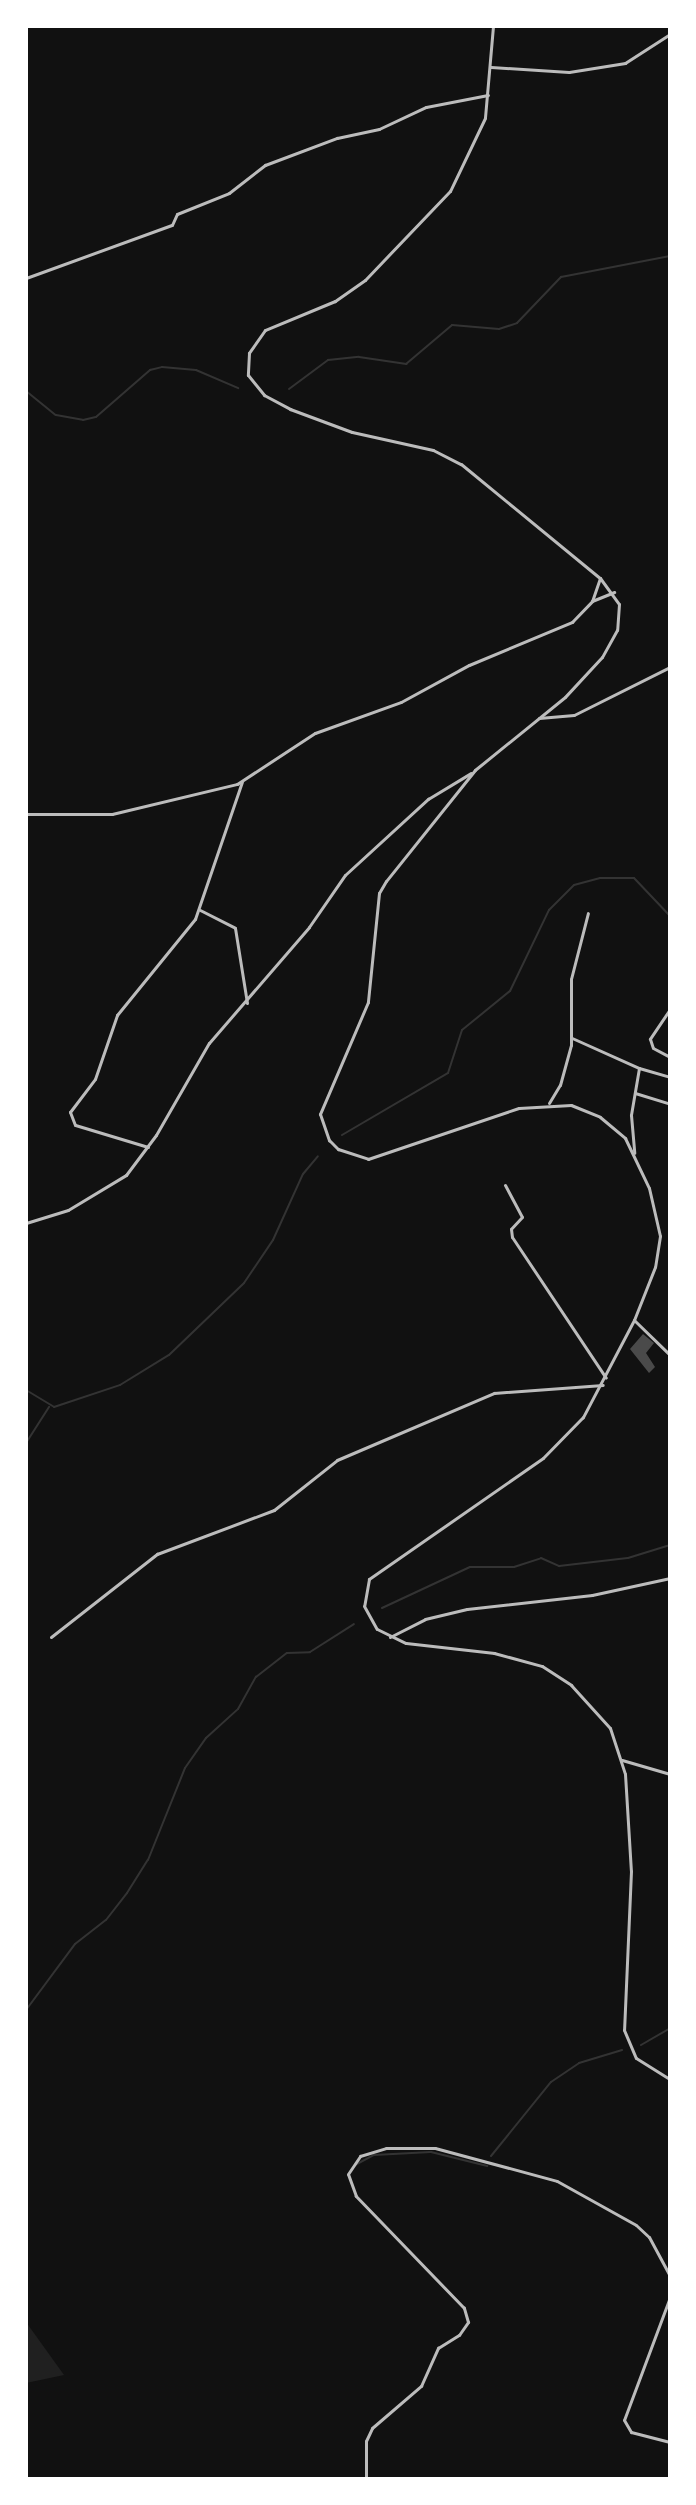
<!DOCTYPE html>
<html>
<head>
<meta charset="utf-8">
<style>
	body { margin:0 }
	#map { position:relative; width:696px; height:2505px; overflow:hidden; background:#111; font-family:Barlow,sans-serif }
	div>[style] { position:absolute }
	.green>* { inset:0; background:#202020 }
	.stream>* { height:2px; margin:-1px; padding:0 1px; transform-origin:1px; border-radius:1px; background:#333 }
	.building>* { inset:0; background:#4a4a4a }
	.minor>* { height:3px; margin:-1.5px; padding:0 1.5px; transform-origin:1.5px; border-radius:1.5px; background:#bcbcbc }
	.tertiary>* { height:3px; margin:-1.5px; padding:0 1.5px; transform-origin:1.5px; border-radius:1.5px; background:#bcbcbc }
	span { translate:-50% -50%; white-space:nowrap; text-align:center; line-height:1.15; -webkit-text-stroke:7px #fff; paint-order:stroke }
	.frame { position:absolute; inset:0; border:28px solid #fff; pointer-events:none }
</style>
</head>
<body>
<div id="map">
	<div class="green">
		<i style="clip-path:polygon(26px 2322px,64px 2375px,26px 2383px)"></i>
	</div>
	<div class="stream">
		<i style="left:289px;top:389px;width:49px;rotate:-36.6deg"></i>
		<i style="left:328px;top:360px;width:31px;rotate:-6deg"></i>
		<i style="left:359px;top:357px;width:48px;rotate:8.5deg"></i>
		<i style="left:406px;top:364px;width:60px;rotate:-40.3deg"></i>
		<i style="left:452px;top:325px;width:47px;rotate:4.9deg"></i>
		<i style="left:499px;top:329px;width:19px;rotate:-18deg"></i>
		<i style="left:517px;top:323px;width:64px;rotate:-46.3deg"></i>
		<i style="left:561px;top:277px;width:111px;rotate:-10.9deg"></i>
		<i style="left:26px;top:391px;width:38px;rotate:39deg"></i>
		<i style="left:56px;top:415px;width:27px;rotate:10deg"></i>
		<i style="left:83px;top:420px;width:13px;rotate:-13deg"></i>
		<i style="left:96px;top:417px;width:72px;rotate:-41deg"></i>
		<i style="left:150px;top:370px;width:12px;rotate:-14deg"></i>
		<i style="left:162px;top:367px;width:34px;rotate:5deg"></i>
		<i style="left:196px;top:370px;width:46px;rotate:23.2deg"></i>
		<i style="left:342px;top:1135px;width:123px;rotate:-30.3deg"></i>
		<i style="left:448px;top:1073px;width:45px;rotate:-72deg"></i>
		<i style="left:462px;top:1030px;width:62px;rotate:-39.1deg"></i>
		<i style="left:510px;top:991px;width:90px;rotate:-64.3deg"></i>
		<i style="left:549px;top:910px;width:35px;rotate:-45deg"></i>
		<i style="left:574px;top:885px;width:27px;rotate:-15deg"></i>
		<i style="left:600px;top:878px;width:34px"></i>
		<i style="left:634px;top:878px;width:52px;rotate:46.5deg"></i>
		<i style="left:26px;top:1390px;width:33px;rotate:31deg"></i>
		<i style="left:54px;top:1407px;width:70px;rotate:-18.4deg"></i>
		<i style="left:120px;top:1385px;width:57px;rotate:-31.5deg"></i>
		<i style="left:169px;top:1355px;width:104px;rotate:-43.8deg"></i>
		<i style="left:244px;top:1283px;width:52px;rotate:-56deg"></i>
		<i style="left:273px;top:1240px;width:72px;rotate:-65.6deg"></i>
		<i style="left:303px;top:1174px;width:23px;rotate:-50deg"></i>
		<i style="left:26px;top:1443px;width:43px;rotate:-57.4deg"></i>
		<i style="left:382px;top:1608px;width:97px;rotate:-25deg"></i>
		<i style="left:470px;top:1567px;width:44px"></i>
		<i style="left:514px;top:1567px;width:28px;rotate:-18deg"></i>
		<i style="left:541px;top:1558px;width:20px;rotate:24deg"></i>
		<i style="left:559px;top:1566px;width:69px;rotate:-6.6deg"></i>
		<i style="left:628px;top:1558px;width:44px;rotate:-17.2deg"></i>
		<i style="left:26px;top:2010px;width:82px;rotate:-53.4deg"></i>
		<i style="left:75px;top:1944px;width:39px;rotate:-38deg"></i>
		<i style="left:106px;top:1920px;width:34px;rotate:-52deg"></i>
		<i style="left:127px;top:1893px;width:39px;rotate:-58deg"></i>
		<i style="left:148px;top:1860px;width:99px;rotate:-68.1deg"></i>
		<i style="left:185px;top:1768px;width:37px;rotate:-55deg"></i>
		<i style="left:206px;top:1738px;width:43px;rotate:-42.2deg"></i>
		<i style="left:238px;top:1709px;width:37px;rotate:-61deg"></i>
		<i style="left:256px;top:1677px;width:39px;rotate:-38deg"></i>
		<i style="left:287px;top:1653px;width:23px;rotate:-2deg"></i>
		<i style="left:310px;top:1652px;width:52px;rotate:-32.5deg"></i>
		<i style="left:641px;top:2045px;width:34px;rotate:-30deg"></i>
		<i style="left:491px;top:2156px;width:95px;rotate:-51deg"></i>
		<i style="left:551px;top:2082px;width:34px;rotate:-34deg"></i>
		<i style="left:579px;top:2063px;width:45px;rotate:-16.8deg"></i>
		<i style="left:355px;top:2165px;width:21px;rotate:-28deg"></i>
		<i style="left:374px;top:2155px;width:57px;rotate:-3deg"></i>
		<i style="left:431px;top:2152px;width:58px;rotate:14deg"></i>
	</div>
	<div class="building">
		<i style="clip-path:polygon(643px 1334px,654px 1343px,646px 1353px,655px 1367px,649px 1373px,630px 1349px)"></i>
	</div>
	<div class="minor">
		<i style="left:491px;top:67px;width:78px;rotate:3.7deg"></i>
		<i style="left:569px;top:72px;width:57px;rotate:-9.1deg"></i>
		<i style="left:625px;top:63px;width:54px;rotate:-32.8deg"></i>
		<i style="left:26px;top:278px;width:155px;rotate:-20deg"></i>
		<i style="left:172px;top:225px;width:12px;rotate:-66deg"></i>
		<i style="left:177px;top:214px;width:56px;rotate:-22deg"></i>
		<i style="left:229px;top:193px;width:46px;rotate:-37.9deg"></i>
		<i style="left:265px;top:165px;width:77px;rotate:-20.6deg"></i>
		<i style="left:337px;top:138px;width:43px;rotate:-12.1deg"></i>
		<i style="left:379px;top:129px;width:52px;rotate:-25.1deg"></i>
		<i style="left:426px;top:107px;width:63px;rotate:-11deg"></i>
		<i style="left:600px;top:578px;width:24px;rotate:109deg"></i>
		<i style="left:592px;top:601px;width:24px;rotate:-22deg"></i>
		<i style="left:539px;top:718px;width:35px;rotate:-5deg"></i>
		<i style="left:574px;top:715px;width:107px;rotate:-26.6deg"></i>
		<i style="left:26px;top:814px;width:86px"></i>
		<i style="left:112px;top:814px;width:129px;rotate:-13.5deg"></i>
		<i style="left:237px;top:784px;width:93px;rotate:-33.2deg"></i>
		<i style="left:315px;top:733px;width:91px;rotate:-19.8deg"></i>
		<i style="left:401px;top:702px;width:77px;rotate:-28.6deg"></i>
		<i style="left:469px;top:665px;width:112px;rotate:-22.7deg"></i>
		<i style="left:572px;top:622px;width:29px;rotate:-46deg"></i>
		<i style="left:200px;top:910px;width:39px;rotate:27deg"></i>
		<i style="left:235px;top:928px;width:76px;rotate:80.9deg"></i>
		<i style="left:670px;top:1009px;width:36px;rotate:124deg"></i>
		<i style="left:650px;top:1039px;width:9px;rotate:72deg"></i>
		<i style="left:653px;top:1048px;width:19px;rotate:28deg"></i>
		<i style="left:572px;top:1038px;width:73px;rotate:24.1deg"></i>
		<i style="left:639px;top:1068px;width:48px;rotate:99.7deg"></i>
		<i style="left:631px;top:1115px;width:38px;rotate:85deg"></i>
		<i style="left:639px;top:1068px;width:32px;rotate:16deg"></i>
		<i style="left:635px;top:1093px;width:37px;rotate:17deg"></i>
		<i style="left:549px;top:1103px;width:21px;rotate:-59deg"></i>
		<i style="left:560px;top:1085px;width:41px;rotate:-74.6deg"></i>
		<i style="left:571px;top:1045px;width:66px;rotate:-90deg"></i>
		<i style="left:571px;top:979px;width:68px;rotate:-75.6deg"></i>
		<i style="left:148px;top:1147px;width:76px;rotate:-163.2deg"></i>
		<i style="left:75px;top:1125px;width:14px;rotate:-111deg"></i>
		<i style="left:70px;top:1112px;width:41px;rotate:-52.9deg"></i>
		<i style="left:95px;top:1079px;width:68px;rotate:-71deg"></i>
		<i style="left:117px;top:1015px;width:124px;rotate:-50.9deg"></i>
		<i style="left:195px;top:919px;width:145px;rotate:-71.1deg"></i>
		<i style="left:505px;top:1185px;width:36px;rotate:62deg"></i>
		<i style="left:522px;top:1217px;width:16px;rotate:133deg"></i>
		<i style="left:511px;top:1229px;width:8px;rotate:83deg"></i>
		<i style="left:512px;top:1237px;width:169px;rotate:56.3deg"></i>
		<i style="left:26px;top:1223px;width:44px;rotate:-17.2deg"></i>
		<i style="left:68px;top:1210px;width:68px;rotate:-31.1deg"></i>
		<i style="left:126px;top:1175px;width:50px;rotate:-53.1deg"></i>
		<i style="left:156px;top:1135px;width:106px;rotate:-60.1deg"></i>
		<i style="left:209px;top:1043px;width:153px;rotate:-49.2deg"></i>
		<i style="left:309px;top:927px;width:63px;rotate:-55.3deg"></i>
		<i style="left:345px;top:875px;width:113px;rotate:-42.5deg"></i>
		<i style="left:428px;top:799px;width:50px;rotate:-31.2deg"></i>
		<i style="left:634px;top:1320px;width:50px;rotate:44.2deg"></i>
		<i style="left:51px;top:1637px;width:135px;rotate:-38.1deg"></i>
		<i style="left:157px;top:1554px;width:125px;rotate:-20.6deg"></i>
		<i style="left:274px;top:1510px;width:80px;rotate:-38.4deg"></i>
		<i style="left:337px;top:1460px;width:171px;rotate:-23.1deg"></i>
		<i style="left:494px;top:1393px;width:109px;rotate:-4.2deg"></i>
		<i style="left:622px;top:1760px;width:50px;rotate:16.3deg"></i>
	</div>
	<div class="tertiary">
		<i style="left:493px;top:26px;width:92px;rotate:95deg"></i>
		<i style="left:485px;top:118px;width:81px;rotate:115.6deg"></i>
		<i style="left:450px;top:191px;width:123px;rotate:133.7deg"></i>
		<i style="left:365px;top:280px;width:37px;rotate:145deg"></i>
		<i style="left:335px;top:301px;width:76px;rotate:157.5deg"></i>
		<i style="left:265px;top:330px;width:28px;rotate:125deg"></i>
		<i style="left:249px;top:353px;width:22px;rotate:93deg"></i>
		<i style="left:248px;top:375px;width:26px;rotate:51deg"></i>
		<i style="left:264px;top:395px;width:30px;rotate:28deg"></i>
		<i style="left:290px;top:409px;width:66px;rotate:20.4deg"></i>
		<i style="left:352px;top:432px;width:83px;rotate:12.5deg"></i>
		<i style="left:433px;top:450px;width:31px;rotate:27deg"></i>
		<i style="left:461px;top:464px;width:180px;rotate:39.4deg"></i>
		<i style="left:600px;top:578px;width:32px;rotate:54deg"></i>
		<i style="left:619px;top:604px;width:26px;rotate:94deg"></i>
		<i style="left:617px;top:630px;width:31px;rotate:119deg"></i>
		<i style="left:602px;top:657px;width:54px;rotate:132.8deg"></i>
		<i style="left:565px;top:697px;width:116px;rotate:141deg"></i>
		<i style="left:475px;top:770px;width:142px;rotate:128.7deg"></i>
		<i style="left:386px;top:881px;width:14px;rotate:120deg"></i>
		<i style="left:379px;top:893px;width:110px;rotate:95.8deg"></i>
		<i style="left:368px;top:1002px;width:122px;rotate:113.2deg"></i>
		<i style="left:320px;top:1114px;width:28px;rotate:71deg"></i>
		<i style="left:329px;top:1140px;width:13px;rotate:45deg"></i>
		<i style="left:338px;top:1149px;width:32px;rotate:18deg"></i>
		<i style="left:368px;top:1159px;width:159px;rotate:-18.7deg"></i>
		<i style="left:519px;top:1108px;width:52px;rotate:-3.3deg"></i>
		<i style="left:571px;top:1105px;width:31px;rotate:22deg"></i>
		<i style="left:600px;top:1117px;width:33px;rotate:40deg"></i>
		<i style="left:625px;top:1138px;width:55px;rotate:64.4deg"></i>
		<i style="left:649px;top:1188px;width:49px;rotate:77.1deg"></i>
		<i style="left:660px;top:1236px;width:31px;rotate:99deg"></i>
		<i style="left:655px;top:1267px;width:57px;rotate:111.6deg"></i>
		<i style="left:634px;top:1320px;width:110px;rotate:117.7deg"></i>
		<i style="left:583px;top:1417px;width:57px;rotate:134.3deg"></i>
		<i style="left:543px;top:1458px;width:212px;rotate:145.2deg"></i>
		<i style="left:369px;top:1579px;width:27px;rotate:100deg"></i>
		<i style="left:364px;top:1606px;width:26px;rotate:61deg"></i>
		<i style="left:377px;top:1629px;width:32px;rotate:26deg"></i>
		<i style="left:406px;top:1643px;width:89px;rotate:6.5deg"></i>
		<i style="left:494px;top:1653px;width:50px;rotate:15.2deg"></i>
		<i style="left:542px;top:1666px;width:35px;rotate:33deg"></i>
		<i style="left:571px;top:1685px;width:58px;rotate:47.8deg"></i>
		<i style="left:610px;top:1728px;width:48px;rotate:71.9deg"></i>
		<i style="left:625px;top:1774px;width:97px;rotate:86.5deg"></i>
		<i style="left:631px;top:1871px;width:159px;rotate:92.5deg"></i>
		<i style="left:624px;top:2030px;width:30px;rotate:67deg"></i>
		<i style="left:636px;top:2058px;width:40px;rotate:32deg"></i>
		<i style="left:390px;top:1637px;width:39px;rotate:-27deg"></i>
		<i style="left:425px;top:1619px;width:43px;rotate:-13.4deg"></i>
		<i style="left:467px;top:1609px;width:126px;rotate:-6.4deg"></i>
		<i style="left:592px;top:1595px;width:80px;rotate:-12.3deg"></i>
		<i style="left:670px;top:2297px;width:131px;rotate:110.5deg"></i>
		<i style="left:624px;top:2420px;width:14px;rotate:60deg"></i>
		<i style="left:631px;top:2432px;width:40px;rotate:14.4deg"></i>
		<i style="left:366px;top:2479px;width:38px;rotate:-90deg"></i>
		<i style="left:366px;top:2441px;width:14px;rotate:-65deg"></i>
		<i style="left:372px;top:2428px;width:65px;rotate:-40.6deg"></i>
		<i style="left:421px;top:2386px;width:42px;rotate:-65.9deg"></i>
		<i style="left:438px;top:2348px;width:25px;rotate:-32deg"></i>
		<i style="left:459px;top:2335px;width:16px;rotate:-55deg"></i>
		<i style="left:468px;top:2322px;width:15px;rotate:-106deg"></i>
		<i style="left:464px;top:2308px;width:156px;rotate:-134deg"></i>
		<i style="left:356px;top:2196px;width:23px;rotate:-110deg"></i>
		<i style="left:348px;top:2174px;width:22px;rotate:-56deg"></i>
		<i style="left:360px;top:2156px;width:27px;rotate:-17deg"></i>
		<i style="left:386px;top:2148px;width:49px"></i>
		<i style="left:435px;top:2148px;width:126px;rotate:15.1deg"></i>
		<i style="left:557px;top:2181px;width:90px;rotate:29.1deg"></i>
		<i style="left:636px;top:2225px;width:18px;rotate:43deg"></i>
		<i style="left:649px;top:2237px;width:44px;rotate:61.7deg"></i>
	</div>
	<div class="frame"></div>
</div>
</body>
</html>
